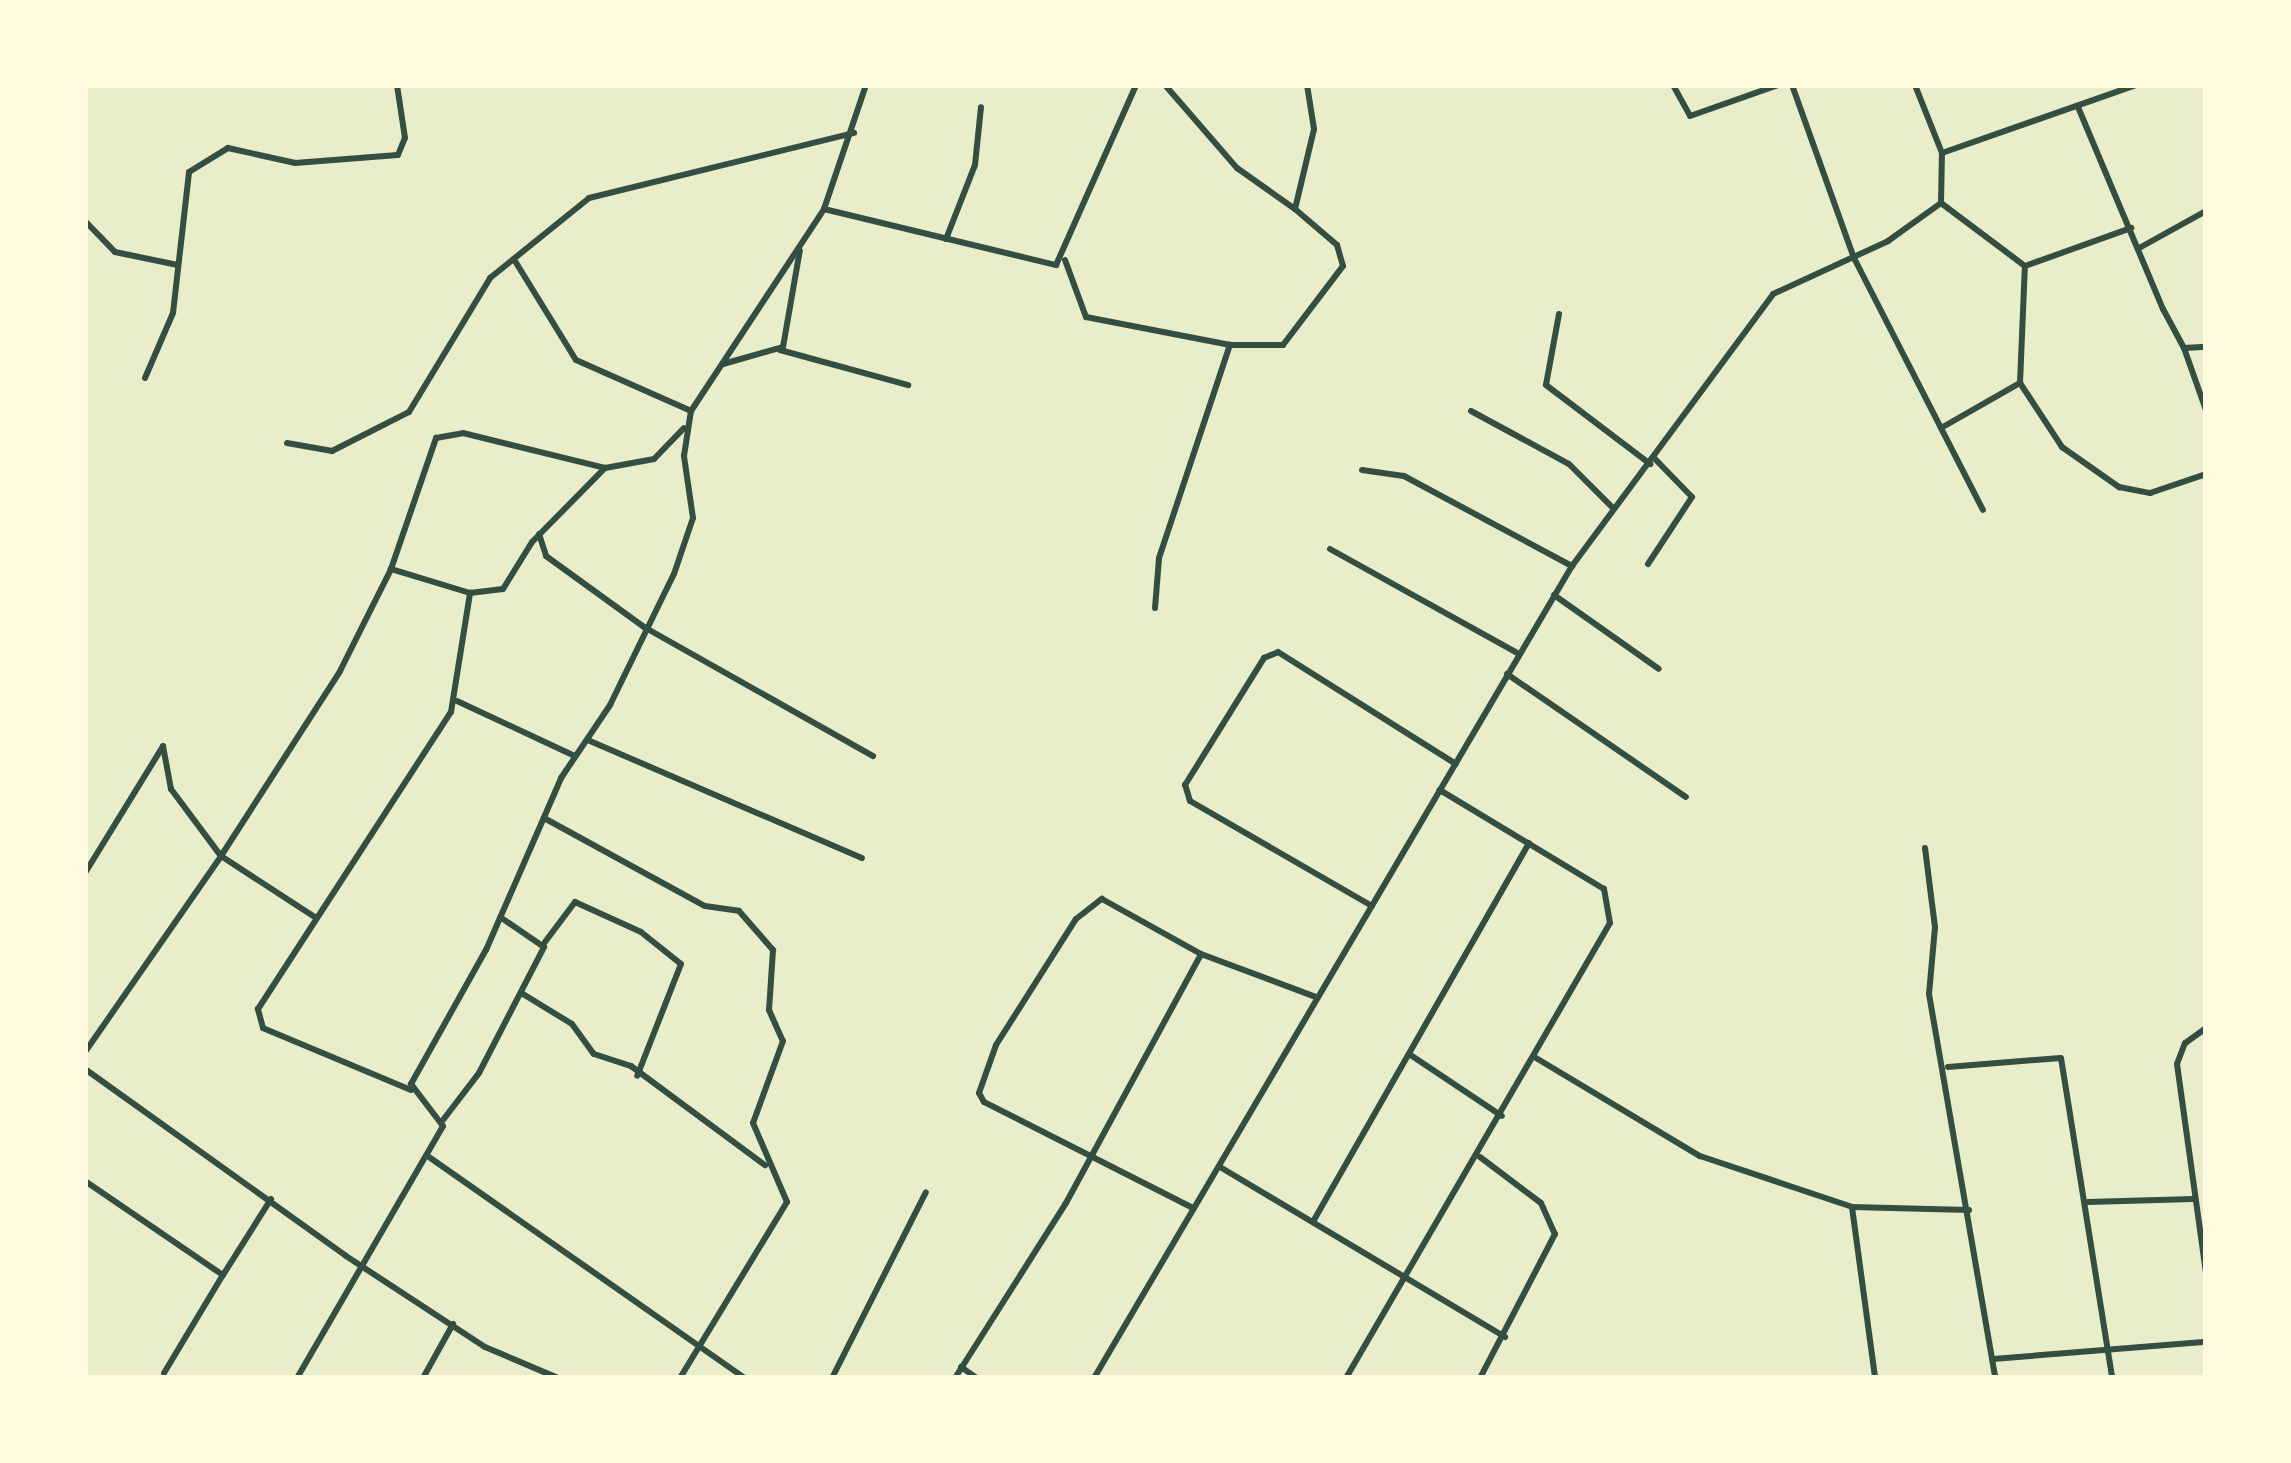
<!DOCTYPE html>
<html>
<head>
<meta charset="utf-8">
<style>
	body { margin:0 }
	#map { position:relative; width:2291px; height:1463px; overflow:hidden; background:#e9edc9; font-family:"Open Sans",sans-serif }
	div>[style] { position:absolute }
	.minor>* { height:6px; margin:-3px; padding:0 3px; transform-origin:3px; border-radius:3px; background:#344e41 }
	span { translate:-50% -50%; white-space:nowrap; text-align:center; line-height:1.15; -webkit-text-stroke:8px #fefae0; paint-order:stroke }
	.frame { position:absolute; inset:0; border:88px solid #fefae0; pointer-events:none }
</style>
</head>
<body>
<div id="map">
	<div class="minor">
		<i style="left:1165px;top:85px;width:110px;rotate:49.1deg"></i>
		<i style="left:1237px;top:168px;width:71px;rotate:35.3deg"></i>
		<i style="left:1673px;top:85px;width:35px;rotate:61deg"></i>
		<i style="left:1690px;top:116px;width:93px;rotate:-19.4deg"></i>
		<i style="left:1792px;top:85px;width:184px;rotate:70.3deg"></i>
		<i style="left:1854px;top:258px;width:283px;rotate:62.9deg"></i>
		<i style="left:2078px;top:107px;width:219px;rotate:67.2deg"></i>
		<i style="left:2163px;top:309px;width:44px;rotate:61.7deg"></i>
		<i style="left:2184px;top:348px;width:22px;rotate:-3deg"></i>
		<i style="left:1942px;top:153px;width:206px;rotate:-19.3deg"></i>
		<i style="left:1941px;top:203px;width:105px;rotate:36.9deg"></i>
		<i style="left:2025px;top:266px;width:113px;rotate:-19.7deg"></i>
		<i style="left:824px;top:209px;width:239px;rotate:13.6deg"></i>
		<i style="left:1056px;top:265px;width:197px;rotate:-66deg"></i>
		<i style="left:85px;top:221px;width:43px;rotate:45.9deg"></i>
		<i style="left:115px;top:252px;width:64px;rotate:11.7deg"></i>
		<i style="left:946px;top:239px;width:79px;rotate:-68.6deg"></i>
		<i style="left:975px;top:165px;width:58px;rotate:-84.1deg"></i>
		<i style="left:2141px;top:247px;width:74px;rotate:-29deg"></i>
		<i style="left:1065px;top:260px;width:61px;rotate:69.8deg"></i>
		<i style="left:1086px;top:317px;width:147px;rotate:11deg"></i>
		<i style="left:515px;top:261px;width:116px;rotate:58.4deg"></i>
		<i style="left:576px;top:360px;width:126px;rotate:23.9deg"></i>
		<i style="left:1559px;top:314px;width:72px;rotate:100.4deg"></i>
		<i style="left:1546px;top:385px;width:131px;rotate:37.2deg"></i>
		<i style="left:2184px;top:348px;width:66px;rotate:70.5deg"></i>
		<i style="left:780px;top:350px;width:133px;rotate:15.3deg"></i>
		<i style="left:723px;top:364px;width:62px;rotate:-15.8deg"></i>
		<i style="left:783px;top:347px;width:98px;rotate:-80.1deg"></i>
		<i style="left:145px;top:378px;width:71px;rotate:-66.7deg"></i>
		<i style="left:173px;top:313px;width:142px;rotate:-83.5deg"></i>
		<i style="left:189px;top:172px;width:46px;rotate:-31.6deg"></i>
		<i style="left:228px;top:148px;width:69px;rotate:12.6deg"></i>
		<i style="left:295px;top:163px;width:103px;rotate:-4.4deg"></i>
		<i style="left:398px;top:155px;width:18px;rotate:-68deg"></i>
		<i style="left:405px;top:138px;width:54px;rotate:-98.6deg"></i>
		<i style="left:2020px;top:383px;width:117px;rotate:-87.6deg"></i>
		<i style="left:1471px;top:411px;width:111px;rotate:28.4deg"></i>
		<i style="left:1569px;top:464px;width:62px;rotate:45deg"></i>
		<i style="left:1941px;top:428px;width:91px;rotate:-29.7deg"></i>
		<i style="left:2020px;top:383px;width:77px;rotate:56.7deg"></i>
		<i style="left:2062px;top:447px;width:70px;rotate:35.1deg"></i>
		<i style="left:2119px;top:487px;width:32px;rotate:11deg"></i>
		<i style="left:2150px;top:493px;width:59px;rotate:-18.7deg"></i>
		<i style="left:287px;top:443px;width:46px;rotate:10.1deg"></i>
		<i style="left:332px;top:451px;width:86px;rotate:-26.9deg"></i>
		<i style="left:409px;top:412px;width:157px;rotate:-58.8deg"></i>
		<i style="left:490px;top:278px;width:127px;rotate:-38.9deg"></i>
		<i style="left:589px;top:198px;width:273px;rotate:-13.8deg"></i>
		<i style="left:1362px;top:470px;width:42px;rotate:8.1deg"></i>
		<i style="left:1404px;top:476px;width:191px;rotate:28.2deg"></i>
		<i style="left:539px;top:534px;width:23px;rotate:72deg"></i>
		<i style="left:546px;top:556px;width:121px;rotate:35.9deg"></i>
		<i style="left:644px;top:627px;width:263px;rotate:29.4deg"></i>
		<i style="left:1330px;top:549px;width:213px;rotate:29deg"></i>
		<i style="left:1648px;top:564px;width:80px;rotate:-56.7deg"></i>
		<i style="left:1692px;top:497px;width:53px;rotate:-134.2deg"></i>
		<i style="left:470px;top:593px;width:83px;rotate:-163.1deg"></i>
		<i style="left:391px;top:569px;width:139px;rotate:-71deg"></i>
		<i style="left:436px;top:438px;width:27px;rotate:-10deg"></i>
		<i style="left:463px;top:433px;width:146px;rotate:13.8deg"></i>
		<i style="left:1554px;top:595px;width:128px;rotate:35.2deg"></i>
		<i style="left:1155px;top:608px;width:50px;rotate:-85.4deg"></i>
		<i style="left:1159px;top:558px;width:225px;rotate:-71.6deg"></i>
		<i style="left:1230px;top:345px;width:53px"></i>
		<i style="left:1283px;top:345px;width:99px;rotate:-52.8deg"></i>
		<i style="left:1343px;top:266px;width:22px;rotate:-106deg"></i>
		<i style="left:1337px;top:245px;width:55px;rotate:-139.4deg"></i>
		<i style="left:1295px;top:209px;width:82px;rotate:-76.6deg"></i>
		<i style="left:1314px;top:129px;width:45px;rotate:-99deg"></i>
		<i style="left:1507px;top:674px;width:217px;rotate:34.5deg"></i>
		<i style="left:457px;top:701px;width:130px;rotate:25deg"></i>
		<i style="left:590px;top:741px;width:296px;rotate:23.3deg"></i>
		<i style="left:544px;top:818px;width:183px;rotate:28.7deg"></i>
		<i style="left:705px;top:906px;width:34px;rotate:8deg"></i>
		<i style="left:739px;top:911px;width:52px;rotate:48.9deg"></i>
		<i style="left:773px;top:950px;width:60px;rotate:93.8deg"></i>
		<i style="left:769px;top:1010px;width:34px;rotate:66deg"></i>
		<i style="left:783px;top:1041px;width:87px;rotate:110.1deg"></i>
		<i style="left:753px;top:1123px;width:86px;rotate:66.7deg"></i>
		<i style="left:787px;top:1202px;width:206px;rotate:121.3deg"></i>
		<i style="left:1925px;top:848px;width:80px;rotate:82.8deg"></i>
		<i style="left:1935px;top:927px;width:67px;rotate:95.1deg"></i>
		<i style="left:1929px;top:994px;width:390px;rotate:80.2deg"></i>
		<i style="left:85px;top:873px;width:149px;rotate:-58.4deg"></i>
		<i style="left:163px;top:746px;width:44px;rotate:79.5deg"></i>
		<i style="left:171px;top:789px;width:84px;rotate:53.3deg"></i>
		<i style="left:221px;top:856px;width:220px;rotate:-57.2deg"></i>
		<i style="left:340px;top:671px;width:114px;rotate:-63.4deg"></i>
		<i style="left:1372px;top:906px;width:210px;rotate:-150deg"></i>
		<i style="left:1190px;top:801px;width:17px;rotate:-107deg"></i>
		<i style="left:1185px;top:785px;width:150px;rotate:-58.1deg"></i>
		<i style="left:1264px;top:658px;width:15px;rotate:-23deg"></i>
		<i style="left:1278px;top:652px;width:210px;rotate:32.2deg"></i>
		<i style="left:545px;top:942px;width:50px;rotate:-53.1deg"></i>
		<i style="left:575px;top:902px;width:72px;rotate:24.4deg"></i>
		<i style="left:641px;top:932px;width:51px;rotate:38.7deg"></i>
		<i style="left:681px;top:964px;width:120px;rotate:111.4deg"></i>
		<i style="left:523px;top:994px;width:57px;rotate:31.5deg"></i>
		<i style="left:572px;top:1024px;width:37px;rotate:54deg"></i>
		<i style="left:594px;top:1054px;width:39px;rotate:18deg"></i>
		<i style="left:631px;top:1066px;width:167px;rotate:36.5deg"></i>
		<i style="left:2206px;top:1028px;width:26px;rotate:144deg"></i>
		<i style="left:2185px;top:1043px;width:22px;rotate:111deg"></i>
		<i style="left:2177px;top:1064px;width:210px;rotate:82.1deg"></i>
		<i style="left:85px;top:1052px;width:239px;rotate:-55.2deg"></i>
		<i style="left:221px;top:856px;width:110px;rotate:33.1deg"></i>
		<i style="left:1412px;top:1056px;width:108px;rotate:33.7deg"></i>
		<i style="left:1536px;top:1058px;width:191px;rotate:30.9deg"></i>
		<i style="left:1700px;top:1156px;width:160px;rotate:18.5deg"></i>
		<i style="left:1852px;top:1207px;width:117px;rotate:1.5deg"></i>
		<i style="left:1948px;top:1067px;width:113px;rotate:-4.6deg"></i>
		<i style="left:2061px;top:1058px;width:324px;rotate:80.9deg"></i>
		<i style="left:85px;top:1069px;width:321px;rotate:35.6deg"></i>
		<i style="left:346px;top:1256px;width:166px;rotate:33.2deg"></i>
		<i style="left:485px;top:1347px;width:79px;rotate:23deg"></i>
		<i style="left:411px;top:1090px;width:160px;rotate:-157.3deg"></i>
		<i style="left:263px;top:1028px;width:20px;rotate:-105deg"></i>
		<i style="left:258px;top:1009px;width:354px;rotate:-57deg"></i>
		<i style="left:451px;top:712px;width:121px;rotate:-80.9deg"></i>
		<i style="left:470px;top:593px;width:33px;rotate:-7deg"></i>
		<i style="left:503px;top:589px;width:55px;rotate:-58.3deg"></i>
		<i style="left:532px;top:542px;width:104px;rotate:-45.4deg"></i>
		<i style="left:605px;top:468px;width:50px;rotate:-10.4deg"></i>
		<i style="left:654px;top:459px;width:43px;rotate:-45.9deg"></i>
		<i style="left:443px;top:1120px;width:59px;rotate:-52.5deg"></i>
		<i style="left:479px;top:1073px;width:142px;rotate:-62.7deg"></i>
		<i style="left:544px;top:947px;width:53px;rotate:-145.7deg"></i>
		<i style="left:429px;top:1157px;width:386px;rotate:35deg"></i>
		<i style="left:1480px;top:1157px;width:76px;rotate:37deg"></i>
		<i style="left:1541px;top:1203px;width:34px;rotate:66deg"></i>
		<i style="left:1555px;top:1234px;width:162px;rotate:117.5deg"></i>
		<i style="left:1220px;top:1167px;width:332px;rotate:30.8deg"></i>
		<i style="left:85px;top:1181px;width:167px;rotate:34.3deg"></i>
		<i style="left:223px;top:1275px;width:90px;rotate:-57.7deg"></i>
		<i style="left:2088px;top:1202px;width:105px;rotate:-1.6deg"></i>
		<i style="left:1852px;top:1207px;width:173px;rotate:82.3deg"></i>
		<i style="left:1193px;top:1208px;width:234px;rotate:-153.1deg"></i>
		<i style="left:984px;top:1102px;width:10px;rotate:-119deg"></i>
		<i style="left:979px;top:1093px;width:51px;rotate:-70.5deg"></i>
		<i style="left:996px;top:1045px;width:149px;rotate:-57.6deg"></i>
		<i style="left:1076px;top:919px;width:33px;rotate:-38deg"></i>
		<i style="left:1102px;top:899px;width:113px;rotate:29.1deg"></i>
		<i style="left:1201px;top:954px;width:123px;rotate:20.5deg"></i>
		<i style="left:1314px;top:1220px;width:434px;rotate:-60.3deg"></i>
		<i style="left:1993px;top:1359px;width:214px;rotate:-4.6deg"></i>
		<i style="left:961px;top:1367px;width:19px;rotate:35deg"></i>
		<i style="left:164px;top:1373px;width:114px;rotate:-59deg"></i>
		<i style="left:297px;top:1378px;width:291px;rotate:-59.9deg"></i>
		<i style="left:443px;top:1126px;width:53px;rotate:-127.3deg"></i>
		<i style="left:411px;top:1084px;width:154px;rotate:-60.8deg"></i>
		<i style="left:486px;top:950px;width:188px;rotate:-66.4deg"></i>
		<i style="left:561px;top:778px;width:88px;rotate:-56.1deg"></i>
		<i style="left:610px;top:705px;width:146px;rotate:-64deg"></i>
		<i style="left:674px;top:574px;width:59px;rotate:-71.3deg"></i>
		<i style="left:693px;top:518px;width:63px;rotate:-98.3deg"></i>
		<i style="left:684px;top:456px;width:46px;rotate:-81.2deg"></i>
		<i style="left:691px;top:411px;width:242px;rotate:-56.6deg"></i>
		<i style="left:824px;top:209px;width:131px;rotate:-71.3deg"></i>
		<i style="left:423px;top:1378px;width:62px;rotate:-60.9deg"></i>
		<i style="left:832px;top:1378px;width:208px;rotate:-63.2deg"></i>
		<i style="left:955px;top:1378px;width:207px;rotate:-57.6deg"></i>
		<i style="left:1066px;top:1203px;width:283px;rotate:-61.5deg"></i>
		<i style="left:1094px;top:1378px;width:942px;rotate:-59.52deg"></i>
		<i style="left:1572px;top:566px;width:338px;rotate:-53.5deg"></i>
		<i style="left:1773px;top:294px;width:127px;rotate:-24.7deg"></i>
		<i style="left:1888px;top:241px;width:65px;rotate:-35.6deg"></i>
		<i style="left:1941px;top:203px;width:50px;rotate:-88.9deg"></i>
		<i style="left:1942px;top:153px;width:73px;rotate:-111.7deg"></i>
		<i style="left:1346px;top:1378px;width:526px;rotate:-59.88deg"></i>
		<i style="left:1610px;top:923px;width:35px;rotate:-100deg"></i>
		<i style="left:1604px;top:889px;width:192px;rotate:-148.9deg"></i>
	</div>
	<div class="frame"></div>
</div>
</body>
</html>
